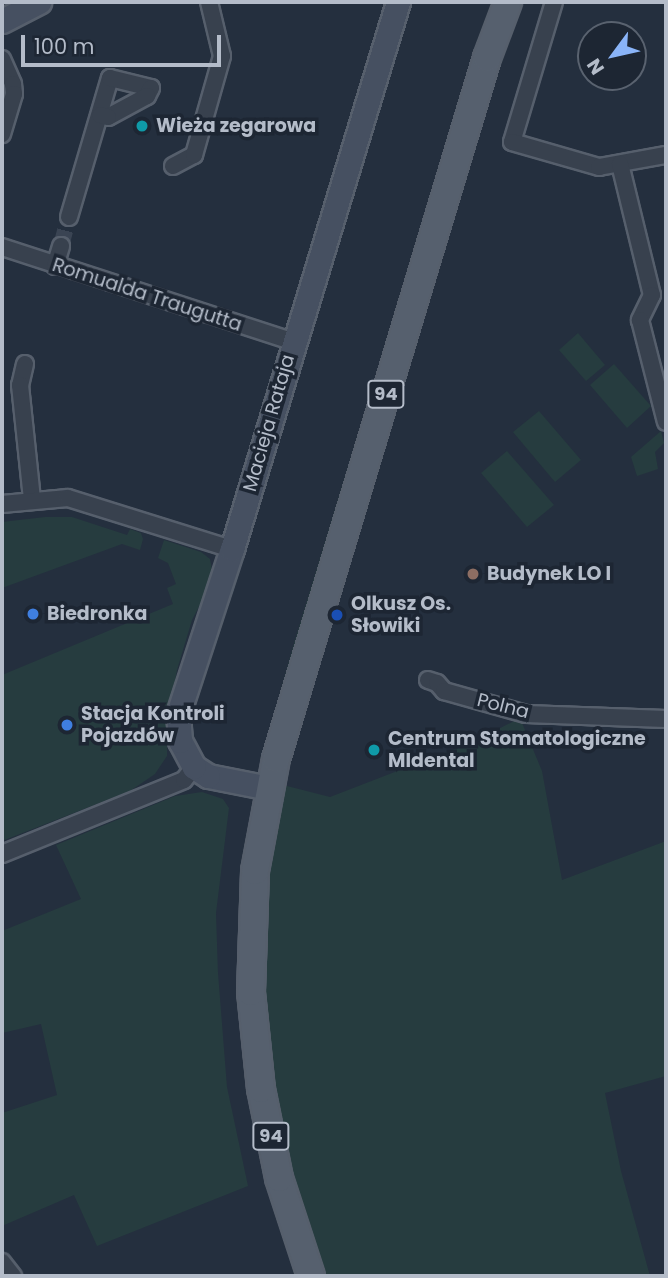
<!DOCTYPE html>
<html>
<head>
<meta charset="utf-8">
<style>
	body { margin:0 }
	#map { position:relative; width:668px; height:1278px; overflow:hidden; background:#242f3e; font-family:Poppins,sans-serif }
	div>[style] { position:absolute }
	.green>* { inset:0; background:#263c3f }
	.street-tunnel>* { height:16px; margin-top:-8px; transform-origin:0; background:repeating-linear-gradient(90deg,#3a4453 0 16px,transparent 0 24px) }
	.roads { filter:drop-shadow(2px 0 #565f6c) drop-shadow(-2px 0 #565f6c) drop-shadow(0 2px #565f6c) drop-shadow(0 -2px #565f6c) }
	.street>* { height:16px; margin:-8px; padding:0 8px; transform-origin:8px; border-radius:8px; background:#38414e }
	.secondary>* { height:23px; margin:-11.5px; padding:0 11.5px; transform-origin:11.5px; border-radius:11.5px; background:#465061 }
	.primary>* { height:26px; margin:-13px; padding:0 13px; transform-origin:13px; border-radius:13px; background:#56606e }
	.dots>* { width:19px; height:19px; translate:-50% -50%; box-sizing:border-box; border:4px solid #1d2633; border-radius:50% }
	span { translate:-50% -50%; white-space:nowrap; text-align:center; line-height:1.15; -webkit-text-stroke:7px #1d2633; paint-order:stroke }
	.shield-label span { padding:2px 5px; background:#1d2633; border:2px solid; border-radius:5px; -webkit-text-stroke-width:0 }
	.shield-label { font-size:18px; color:#b4bcc9; font-weight:700 }
	.poi-label { font-size:19px; color:#b4bcc9; font-weight:700 }
	.left { translate:0 -50%; text-align:left }
	.street-label { font-size:19px; color:#b4bcc9 }
	.frame { position:absolute; inset:0; border:4px solid #b4bcc9; pointer-events:none }
	.north { position:absolute; left:577px; top:21px; width:70px; height:70px; box-sizing:border-box; background:#1d2633; border:2px solid #59626f; border-radius:50%; rotate:237deg; font-size:19px; font-weight:700; line-height:28px; text-align:center; color:#b4bcc9 }
	.north::after { content:''; display:block; margin:auto; width:24px; height:32px; background:#8ab4f8; clip-path:polygon(50% 0,100% 100%,50% 72%,0 100%) }
	.scale { position:absolute; left:21px; top:35px; width:200px; height:32px; box-sizing:border-box; border:4px solid #b4bcc9; border-top:0; padding-left:9px; font-size:21px; line-height:24px; white-space:nowrap; color:#b4bcc9; -webkit-text-stroke:5px #1d2633; paint-order:stroke }
</style>
</head>
<body>
<div id="map">
	<div class="green">
		<i style="clip-path:polygon(493px 2px,499px 2px,277px 719px,273px 717px,295px 640px,451px 129px)"></i>
		<i style="clip-path:polygon(578px 333px,605px 365px,586px 381px,559px 350px)"></i>
		<i style="clip-path:polygon(614px 364px,651px 406px,627px 428px,590px 385px)"></i>
		<i style="clip-path:polygon(539px 411px,581px 460px,555px 482px,513px 432px)"></i>
		<i style="clip-path:polygon(661px 431px,664px 443px,655px 452px,658px 469px,637px 476px,631px 457px)"></i>
		<i style="clip-path:polygon(507px 451px,554px 505px,527px 527px,481px 473px)"></i>
		<i style="clip-path:polygon(45px 517px,72px 517px,127px 535px,130px 529px,141px 533px,143px 539px,140px 550px,122px 544px,2px 588px,2px 522px)"></i>
		<i style="clip-path:polygon(164px 540px,201px 552px,210px 559px,212px 569px,203px 599px,192px 620px,177px 670px,167px 727px,167px 756px,155px 774px,130px 791px,2px 841px,2px 675px,173px 604px,167px 588px,176px 584px,168px 563px,158px 558px)"></i>
		<i style="clip-path:polygon(520px 718px,542px 771px,562px 880px,666px 841px,666px 1076px,605px 1093px,621px 1171px,650px 1276px,318px 1276px,267px 1089px,258px 979px,264px 877px,283px 785px,330px 797px,475px 741px)"></i>
		<i style="clip-path:polygon(202px 792px,223px 799px,229px 808px,216px 913px,218px 973px,227px 1087px,248px 1186px,97px 1246px,74px 1195px,2px 1226px,2px 1113px,57px 1095px,41px 1024px,2px 1033px,2px 931px,81px 899px,56px 845px,175px 796px)"></i>
	</div>
	<div class="street-tunnel">
		<i style="left:61px;top:246px;width:30px;rotate:-75deg"></i>
	</div>
	<div class="roads">
		<div class="street">
			<i style="left:554px;top:2px;width:146px;rotate:106.7deg"></i>
			<i style="left:512px;top:142px;width:91px;rotate:16deg"></i>
			<i style="left:599px;top:167px;width:68px;rotate:-10.2deg"></i>
			<i style="left:2px;top:59px;width:27px;rotate:66deg"></i>
			<i style="left:13px;top:84px;width:10px;rotate:84deg"></i>
			<i style="left:14px;top:94px;width:42px;rotate:106.7deg"></i>
			<i style="left:620px;top:164px;width:135px;rotate:76.3deg"></i>
			<i style="left:652px;top:295px;width:28px;rotate:116deg"></i>
			<i style="left:640px;top:320px;width:105px;rotate:75.7deg"></i>
			<i style="left:173px;top:166px;width:24px;rotate:-28deg"></i>
			<i style="left:194px;top:155px;width:103px;rotate:-74.2deg"></i>
			<i style="left:222px;top:56px;width:56px;rotate:-103.5deg"></i>
			<i style="left:69px;top:217px;width:145px;rotate:-73.6deg"></i>
			<i style="left:110px;top:78px;width:42px;rotate:13.7deg"></i>
			<i style="left:151px;top:88px;width:9px;rotate:117deg"></i>
			<i style="left:147px;top:96px;width:44px;rotate:151.7deg"></i>
			<i style="left:108px;top:117px;width:8px;rotate:-166deg"></i>
			<i style="left:2px;top:247px;width:307px;rotate:18deg"></i>
			<i style="left:55px;top:266px;width:21px;rotate:-73deg"></i>
			<i style="left:25px;top:364px;width:22px;rotate:103deg"></i>
			<i style="left:20px;top:385px;width:116px;rotate:84deg"></i>
			<i style="left:2px;top:504px;width:66px;rotate:-5.2deg"></i>
			<i style="left:68px;top:498px;width:172px;rotate:17.3deg"></i>
			<i style="left:428px;top:680px;width:9px;rotate:18deg"></i>
			<i style="left:437px;top:683px;width:11px;rotate:49deg"></i>
			<i style="left:444px;top:691px;width:85px;rotate:15.7deg"></i>
			<i style="left:526px;top:714px;width:140px;rotate:2deg"></i>
			<i style="left:2px;top:854px;width:196px;rotate:-22.1deg"></i>
			<i style="left:184px;top:780px;width:16px;rotate:-52deg"></i>
			<i style="left:2px;top:1262px;width:18px;rotate:52deg"></i>
		</div>
		<div class="secondary">
			<i style="left:2px;top:21px;width:42px;rotate:-27.2deg"></i>
			<i style="left:269px;top:788px;width:62px;rotate:-168.9deg"></i>
			<i style="left:208px;top:776px;width:17px;rotate:-147deg"></i>
			<i style="left:194px;top:767px;width:30px;rotate:-118deg"></i>
			<i style="left:180px;top:741px;width:27px;rotate:-94deg"></i>
			<i style="left:178px;top:714px;width:174px;rotate:-71.9deg"></i>
			<i style="left:232px;top:549px;width:572px;rotate:-73.12deg"></i>
		</div>
		<div class="primary">
			<i style="left:311px;top:1276px;width:103px;rotate:-108.1deg"></i>
			<i style="left:279px;top:1178px;width:91px;rotate:-101.4deg"></i>
			<i style="left:261px;top:1089px;width:98px;rotate:-95.9deg"></i>
			<i style="left:251px;top:992px;width:121px;rotate:-88.1deg"></i>
			<i style="left:255px;top:871px;width:114px;rotate:-79.4deg"></i>
			<i style="left:276px;top:759px;width:732px;rotate:-73.25deg"></i>
			<i style="left:487px;top:58px;width:60px;rotate:-69.4deg"></i>
		</div>
	</div>
	<div class="dots">
		<i style="left:142px;top:126px;background:#0f9aa8"></i>
		<i style="left:473px;top:574px;background:#8d6e63"></i>
		<i style="left:33px;top:614px;background:#3f7fe0"></i>
		<i style="left:337px;top:615px;background:#1a4fb4"></i>
		<i style="left:67px;top:725px;background:#3f7fe0"></i>
		<i style="left:374px;top:750px;background:#0f9aa8"></i>
	</div>
	<div class="shield-label">
		<span style="left:386px;top:394px">94</span>
		<span style="left:271px;top:1136px">94</span>
	</div>
	<div class="poi-label">
		<span class="left" style="left:156px;top:126px">Wieża zegarowa</span>
		<span class="left" style="left:487px;top:574px">Budynek LO I</span>
		<span class="left" style="left:351px;top:615px">Olkusz Os.<br>Słowiki</span>
		<span class="left" style="left:47px;top:614px">Biedronka</span>
		<span class="left" style="left:81px;top:725px">Stacja Kontroli<br>Pojazdów</span>
		<span class="left" style="left:388px;top:750px">Centrum Stomatologiczne<br>MIdental</span>
	</div>
	<div class="street-label">
		<span style="left:147px;top:295px;rotate:18deg">Romualda Traugutta</span>
		<span style="left:269px;top:423px;rotate:-74deg">Macieja Rataja</span>
		<span style="left:503px;top:706px;rotate:14deg">Polna</span>
	</div>
	<div class="frame"></div>
	<div class="north">N</div>
	<div class="scale">100 m</div>
</div>
</body>
</html>
